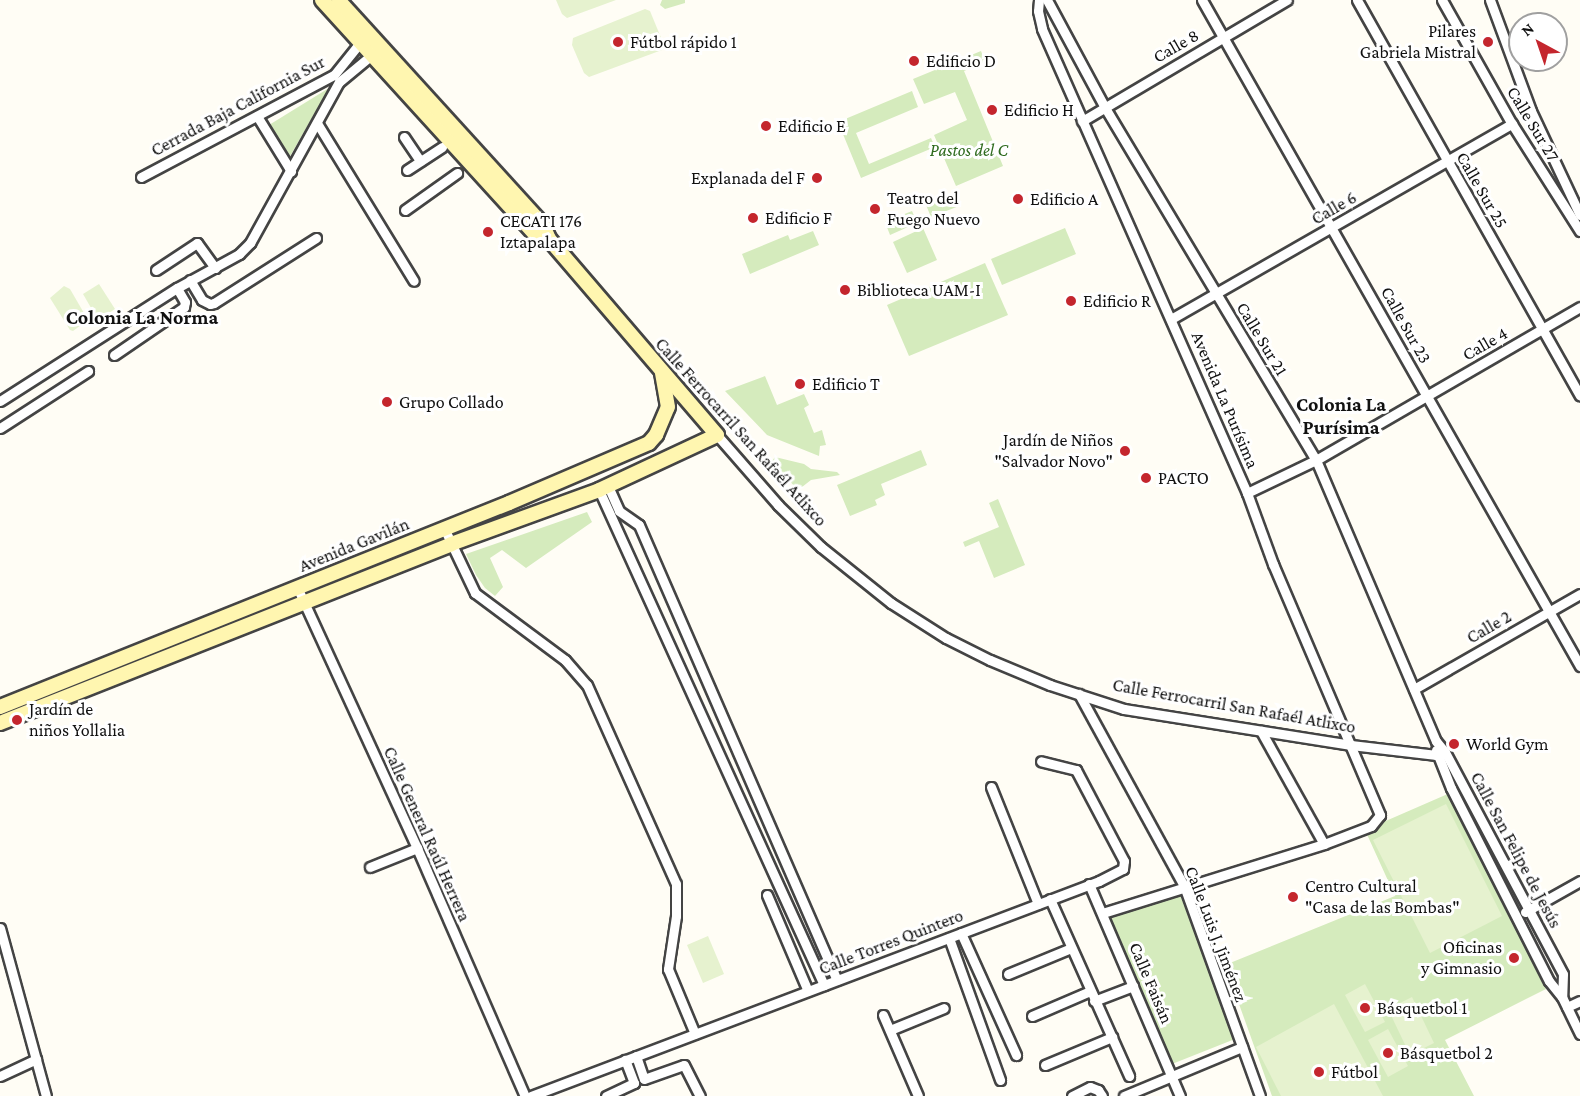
<!DOCTYPE html>
<html>
<head>
<meta charset="utf-8">
<style>
	body { margin:0 }
	#map { position:relative; width:1580px; height:1096px; overflow:hidden; background:#fffdf5; font-family:"Crimson Pro",serif }
	div>[style] { position:absolute }
	.green>* { inset:0; background:#d5ebbd }
	.pitch>* { inset:0; background:#e6f2cf }
	.roads { filter:drop-shadow(2px 0 #444) drop-shadow(-2px 0 #444) drop-shadow(0 2px #444) drop-shadow(0 -2px #444) }
	.street>* { height:9px; margin:-4.5px; padding:0 4.5px; transform-origin:4.5px; border-radius:4.5px; background:#fff }
	.secondary>* { height:14px; margin:-7px; padding:0 7px; transform-origin:7px; border-radius:7px; background:#fff6b0 }
	.dots>* { width:16px; height:16px; translate:-50% -50%; box-sizing:border-box; border:3px solid #fff; border-radius:50% }
	span { translate:-50% -50%; white-space:nowrap; text-align:center; line-height:1.15; -webkit-text-stroke:6px #fff; paint-order:stroke }
	.poi-label { font-size:18px; color:#111 }
	.right { translate:-100% -50%; text-align:right }
	.left { translate:0 -50%; text-align:left }
	.street-label { font-size:18px; color:#111 }
	.park-label { font-size:18px; color:#2f6b1f; font-style:italic }
	.neighbourhood-label { font-size:20px; color:#111; font-weight:700 }
	.north { position:absolute; left:1508px; top:12px; width:60px; height:60px; box-sizing:border-box; background:#fff; border:2px solid #a0a0a0; border-radius:50%; rotate:320deg; font-size:16px; font-weight:700; line-height:24px; text-align:center; color:#111 }
	.north::after { content:''; display:block; margin:auto; width:21px; height:27px; background:#c4262e; clip-path:polygon(50% 0,100% 100%,50% 72%,0 100%) }
</style>
</head>
<body>
<div id="map">
	<div class="green">
		<i style="clip-path:polygon(662px 0,685px 0,685px 3px,665px 9px,660px 5px)"></i>
		<i style="clip-path:polygon(981px 51px,985px 62px,964px 71px,1003px 166px,956px 186px,934px 135px,967px 120px,955px 92px,924px 104px,913px 79px)"></i>
		<i style="clip-path:polygon(329px 88px,289px 158px,269px 125px)"></i>
		<i style="clip-path:polygon(912px 91px,918px 107px,856px 133px,869px 164px,931px 138px,935px 147px,861px 178px,838px 122px)"></i>
		<i style="clip-path:polygon(954px 194px,959px 206px,931px 217px,926px 205px)"></i>
		<i style="clip-path:polygon(912px 211px,917px 223px,890px 235px,885px 222px)"></i>
		<i style="clip-path:polygon(923px 228px,937px 260px,907px 273px,893px 242px)"></i>
		<i style="clip-path:polygon(1065px 228px,1076px 254px,1002px 285px,991px 259px)"></i>
		<i style="clip-path:polygon(813px 231px,819px 245px,750px 274px,742px 254px,788px 235px,790px 240px)"></i>
		<i style="clip-path:polygon(985px 263px,1008px 315px,909px 356px,887px 305px)"></i>
		<i style="clip-path:polygon(765px 376px,777px 405px,804px 394px,809px 405px,804px 408px,814px 433px,822px 430px,826px 445px,820px 446px,819px 456px,767px 435px,725px 391px)"></i>
		<i style="clip-path:polygon(921px 450px,927px 465px,881px 484px,885px 495px,875px 500px,877px 505px,850px 516px,837px 485px)"></i>
		<i style="clip-path:polygon(775px 457px,804px 464px,811px 469px,837px 472px,840px 475px,811px 480px,802px 487px,795px 487px,772px 461px)"></i>
		<i style="clip-path:polygon(998px 499px,1025px 565px,994px 578px,979px 541px,965px 547px,963px 542px,999px 527px,989px 503px)"></i>
		<i style="clip-path:polygon(587px 512px,592px 522px,526px 568px,502px 550px,490px 558px,503px 587px,495px 596px,485px 588px,476px 575px,466px 554px)"></i>
		<i style="clip-path:polygon(1450px 793px,1546px 989px,1445px 1040px,1474px 1096px,1272px 1096px,1225px 965px,1395px 896px,1365px 830px)"></i>
		<i style="clip-path:polygon(1179px 892px,1235px 1039px,1167px 1066px,1110px 919px)"></i>
	</div>
	<div class="pitch">
		<i style="clip-path:polygon(556px 0,616px 0,567px 18px,562px 14px)"></i>
		<i style="clip-path:polygon(645px 9px,650px 11px,664px 45px,662px 50px,589px 77px,584px 73px,572px 45px,573px 38px)"></i>
		<i style="clip-path:polygon(99px 284px,115px 309px,98px 320px,83px 294px)"></i>
		<i style="clip-path:polygon(64px 286px,70px 289px,88px 320px,73px 331px,70px 330px,50px 298px)"></i>
		<i style="clip-path:polygon(1446px 804px,1502px 916px,1430px 953px,1373px 840px)"></i>
		<i style="clip-path:polygon(708px 936px,724px 974px,703px 983px,687px 945px)"></i>
		<i style="clip-path:polygon(1365px 984px,1385px 1022px,1365px 1032px,1345px 995px)"></i>
		<i style="clip-path:polygon(1412px 997px,1434px 1043px,1410px 1055px,1388px 1009px)"></i>
		<i style="clip-path:polygon(1334px 1004px,1383px 1096px,1281px 1096px,1256px 1047px)"></i>
		<i style="clip-path:polygon(1388px 1029px,1408px 1066px,1388px 1077px,1368px 1040px)"></i>
	</div>
	<div class="roads">
		<div class="street">
			<i style="left:1039px;top:0;width:11px;rotate:95deg"></i>
			<i style="left:1038px;top:11px;width:18px;rotate:77deg"></i>
			<i style="left:1042px;top:29px;width:507px;rotate:66.16deg"></i>
			<i style="left:1247px;top:493px;width:76px;rotate:69.9deg"></i>
			<i style="left:1273px;top:564px;width:273px;rotate:66.9deg"></i>
			<i style="left:1380px;top:815px;width:14px;rotate:129deg"></i>
			<i style="left:1371px;top:826px;width:50px;rotate:159deg"></i>
			<i style="left:1324px;top:844px;width:232px;rotate:162.7deg"></i>
			<i style="left:1047px;top:0;width:120px;rotate:61.7deg"></i>
			<i style="left:1104px;top:106px;width:413px;rotate:59.1deg"></i>
			<i style="left:1316px;top:460px;width:306px;rotate:66.9deg"></i>
			<i style="left:1436px;top:741px;width:14px;rotate:51deg"></i>
			<i style="left:1445px;top:752px;width:251px;rotate:62deg"></i>
			<i style="left:1563px;top:974px;width:23px;rotate:92deg"></i>
			<i style="left:1202px;top:0;width:766px;rotate:60.42deg"></i>
			<i style="left:1357px;top:0;width:454px;rotate:60.6deg"></i>
			<i style="left:1442px;top:0;width:142px;rotate:60.6deg"></i>
			<i style="left:1512px;top:124px;width:127px;rotate:57.6deg"></i>
			<i style="left:1490px;top:0;width:118px;rotate:69.7deg"></i>
			<i style="left:1531px;top:111px;width:115px;rotate:64.8deg"></i>
			<i style="left:257px;top:116px;width:65px;rotate:58.3deg"></i>
			<i style="left:1082px;top:121px;width:238px;rotate:-30.6deg"></i>
			<i style="left:317px;top:123px;width:185px;rotate:58.5deg"></i>
			<i style="left:404px;top:137px;width:29px;rotate:56deg"></i>
			<i style="left:407px;top:170px;width:42px;rotate:-33.3deg"></i>
			<i style="left:141px;top:177px;width:218px;rotate:-27.9deg"></i>
			<i style="left:334px;top:75px;width:46px;rotate:-51.1deg"></i>
			<i style="left:405px;top:210px;width:64px;rotate:-35.4deg"></i>
			<i style="left:156px;top:270px;width:49px;rotate:-33.4deg"></i>
			<i style="left:197px;top:243px;width:31px;rotate:54deg"></i>
			<i style="left:190px;top:280px;width:23px;rotate:59deg"></i>
			<i style="left:202px;top:300px;width:9px;rotate:27deg"></i>
			<i style="left:210px;top:304px;width:4px;rotate:-14deg"></i>
			<i style="left:214px;top:303px;width:121px;rotate:-32.5deg"></i>
			<i style="left:1171px;top:319px;width:393px;rotate:-29.8deg"></i>
			<i style="left:114px;top:355px;width:85px;rotate:-34.4deg"></i>
			<i style="left:184px;top:307px;width:5px;rotate:-79deg"></i>
			<i style="left:185px;top:302px;width:16px;rotate:-120deg"></i>
			<i style="left:0;top:401px;width:210px;rotate:-32.6deg"></i>
			<i style="left:177px;top:288px;width:71px;rotate:-28.7deg"></i>
			<i style="left:239px;top:254px;width:16px;rotate:-45deg"></i>
			<i style="left:250px;top:243px;width:184px;rotate:-61.1deg"></i>
			<i style="left:339px;top:82px;width:45px;rotate:-39.6deg"></i>
			<i style="left:0;top:428px;width:105px;rotate:-32.9deg"></i>
			<i style="left:717px;top:435px;width:93px;rotate:48.9deg"></i>
			<i style="left:778px;top:505px;width:60px;rotate:44.3deg"></i>
			<i style="left:821px;top:547px;width:90px;rotate:38.7deg"></i>
			<i style="left:891px;top:603px;width:65px;rotate:32.5deg"></i>
			<i style="left:946px;top:638px;width:49px;rotate:26.6deg"></i>
			<i style="left:990px;top:660px;width:65px;rotate:22.6deg"></i>
			<i style="left:1050px;top:685px;width:78px;rotate:18deg"></i>
			<i style="left:1124px;top:709px;width:230px;rotate:9deg"></i>
			<i style="left:1351px;top:745px;width:86px;rotate:6.7deg"></i>
			<i style="left:1436px;top:755px;width:9px;rotate:-18deg"></i>
			<i style="left:608px;top:486px;width:27px;rotate:66deg"></i>
			<i style="left:619px;top:511px;width:24px;rotate:35deg"></i>
			<i style="left:639px;top:525px;width:496px;rotate:66.5deg"></i>
			<i style="left:599px;top:490px;width:544px;rotate:65.56deg"></i>
			<i style="left:1247px;top:493px;width:76px;rotate:-25.6deg"></i>
			<i style="left:1316px;top:460px;width:305px;rotate:-30.1deg"></i>
			<i style="left:444px;top:528px;width:72px;rotate:64.5deg"></i>
			<i style="left:475px;top:593px;width:112px;rotate:36.7deg"></i>
			<i style="left:565px;top:660px;width:33px;rotate:49deg"></i>
			<i style="left:587px;top:685px;width:218px;rotate:65.9deg"></i>
			<i style="left:676px;top:884px;width:32px;rotate:90deg"></i>
			<i style="left:676px;top:916px;width:54px;rotate:98.6deg"></i>
			<i style="left:668px;top:969px;width:70px;rotate:67.4deg"></i>
			<i style="left:297px;top:587px;width:287px;rotate:65.3deg"></i>
			<i style="left:417px;top:848px;width:270px;rotate:66.5deg"></i>
			<i style="left:1414px;top:689px;width:191px;rotate:-29.8deg"></i>
			<i style="left:1079px;top:694px;width:219px;rotate:61.3deg"></i>
			<i style="left:1184px;top:886px;width:223px;rotate:70.1deg"></i>
			<i style="left:1261px;top:731px;width:129px;rotate:60.9deg"></i>
			<i style="left:1436px;top:750px;width:41px;rotate:68.5deg"></i>
			<i style="left:1451px;top:788px;width:216px;rotate:63.1deg"></i>
			<i style="left:1549px;top:981px;width:21px;rotate:51deg"></i>
			<i style="left:1562px;top:997px;width:41px;rotate:64.1deg"></i>
			<i style="left:991px;top:787px;width:126px;rotate:68.1deg"></i>
			<i style="left:370px;top:867px;width:51px;rotate:-22deg"></i>
			<i style="left:1089px;top:884px;width:231px;rotate:66.8deg"></i>
			<i style="left:767px;top:895px;width:104px;rotate:66.9deg"></i>
			<i style="left:1050px;top:899px;width:194px;rotate:65.9deg"></i>
			<i style="left:1525px;top:912px;width:63px;rotate:-29.4deg"></i>
			<i style="left:0;top:928px;width:174px;rotate:74.7deg"></i>
			<i style="left:961px;top:933px;width:134px;rotate:65.7deg"></i>
			<i style="left:949px;top:938px;width:151px;rotate:70.2deg"></i>
			<i style="left:1008px;top:974px;width:68px;rotate:-22.4deg"></i>
			<i style="left:1094px;top:1001px;width:42px;rotate:-21deg"></i>
			<i style="left:1567px;top:1007px;width:14px;rotate:-25deg"></i>
			<i style="left:883px;top:1015px;width:88px;rotate:66.6deg"></i>
			<i style="left:1032px;top:1016px;width:63px;rotate:-23.3deg"></i>
			<i style="left:890px;top:1030px;width:58px;rotate:-22.2deg"></i>
			<i style="left:636px;top:1056px;width:24px;rotate:71deg"></i>
			<i style="left:644px;top:1079px;width:42px;rotate:-19.3deg"></i>
			<i style="left:684px;top:1065px;width:35px;rotate:63deg"></i>
			<i style="left:1045px;top:1065px;width:73px;rotate:-22.7deg"></i>
			<i style="left:0;top:1076px;width:40px;rotate:-25deg"></i>
			<i style="left:531px;top:1096px;width:607px;rotate:-20.73deg"></i>
			<i style="left:1099px;top:881px;width:27px;rotate:-27deg"></i>
			<i style="left:1123px;top:869px;width:8px;rotate:-83deg"></i>
			<i style="left:1124px;top:861px;width:103px;rotate:-117.8deg"></i>
			<i style="left:1076px;top:770px;width:36px;rotate:-166deg"></i>
			<i style="left:606px;top:1096px;width:31px;rotate:-25deg"></i>
			<i style="left:634px;top:1083px;width:25px;rotate:-111deg"></i>
			<i style="left:1072px;top:1096px;width:20px;rotate:-27deg"></i>
			<i style="left:1090px;top:1087px;width:9px;rotate:21deg"></i>
			<i style="left:1098px;top:1090px;width:7px;rotate:56deg"></i>
			<i style="left:1124px;top:1096px;width:128px;rotate:-22.6deg"></i>
		</div>
		<div class="secondary">
			<i style="left:322px;top:0;width:316px;rotate:47.7deg"></i>
			<i style="left:535px;top:234px;width:15px;rotate:20deg"></i>
			<i style="left:0;top:707px;width:548px;rotate:-21.84deg"></i>
			<i style="left:509px;top:503px;width:152px;rotate:-23.2deg"></i>
			<i style="left:649px;top:443px;width:11px;rotate:-49deg"></i>
			<i style="left:656px;top:435px;width:30px;rotate:-67deg"></i>
			<i style="left:668px;top:407px;width:36px;rotate:-100deg"></i>
			<i style="left:0;top:723px;width:485px;rotate:-21.6deg"></i>
			<i style="left:451px;top:544px;width:158px;rotate:-20deg"></i>
			<i style="left:599px;top:490px;width:130px;rotate:-25deg"></i>
			<i style="left:717px;top:435px;width:258px;rotate:-130.6deg"></i>
			<i style="left:549px;top:239px;width:15px;rotate:-113deg"></i>
			<i style="left:543px;top:225px;width:304px;rotate:-132.3deg"></i>
		</div>
	</div>
	<div class="dots">
		<i style="left:618px;top:42px;background:#c4262e"></i>
		<i style="left:1488px;top:42px;background:#c4262e"></i>
		<i style="left:914px;top:61px;background:#c4262e"></i>
		<i style="left:992px;top:110px;background:#c4262e"></i>
		<i style="left:766px;top:126px;background:#c4262e"></i>
		<i style="left:817px;top:178px;background:#c4262e"></i>
		<i style="left:1018px;top:199px;background:#c4262e"></i>
		<i style="left:875px;top:209px;background:#c4262e"></i>
		<i style="left:753px;top:218px;background:#c4262e"></i>
		<i style="left:488px;top:232px;background:#c4262e"></i>
		<i style="left:845px;top:290px;background:#c4262e"></i>
		<i style="left:1071px;top:301px;background:#c4262e"></i>
		<i style="left:800px;top:384px;background:#c4262e"></i>
		<i style="left:387px;top:402px;background:#c4262e"></i>
		<i style="left:1125px;top:451px;background:#c4262e"></i>
		<i style="left:1146px;top:478px;background:#c4262e"></i>
		<i style="left:17px;top:720px;background:#c4262e"></i>
		<i style="left:1454px;top:744px;background:#c4262e"></i>
		<i style="left:1293px;top:897px;background:#c4262e"></i>
		<i style="left:1514px;top:958px;background:#c4262e"></i>
		<i style="left:1365px;top:1008px;background:#c4262e"></i>
		<i style="left:1388px;top:1053px;background:#c4262e"></i>
		<i style="left:1319px;top:1072px;background:#c4262e"></i>
	</div>
	<div class="poi-label">
		<span class="right" style="left:1476px;top:42px">Pilares<br>Gabriela Mistral</span>
		<span class="left" style="left:630px;top:42px">Fútbol rápido 1</span>
		<span class="left" style="left:926px;top:61px">Edificio D</span>
		<span class="left" style="left:1004px;top:110px">Edificio H</span>
		<span class="left" style="left:778px;top:126px">Edificio E</span>
		<span class="right" style="left:805px;top:178px">Explanada del F</span>
		<span class="left" style="left:887px;top:209px">Teatro del<br>Fuego Nuevo</span>
		<span class="left" style="left:1030px;top:199px">Edificio A</span>
		<span class="left" style="left:765px;top:218px">Edificio F</span>
		<span class="left" style="left:500px;top:232px">CECATI 176<br>Iztapalapa</span>
		<span class="left" style="left:857px;top:290px">Biblioteca UAM-I</span>
		<span class="left" style="left:1083px;top:301px">Edificio R</span>
		<span class="left" style="left:812px;top:384px">Edificio T</span>
		<span class="left" style="left:399px;top:402px">Grupo Collado</span>
		<span class="right" style="left:1113px;top:451px">Jardín de Niños<br>"Salvador Novo"</span>
		<span class="left" style="left:1158px;top:478px">PACTO</span>
		<span class="left" style="left:29px;top:720px">Jardín de<br>niños Yollalia</span>
		<span class="left" style="left:1466px;top:744px">World Gym</span>
		<span class="left" style="left:1305px;top:897px">Centro Cultural<br>"Casa de las Bombas"</span>
		<span class="right" style="left:1502px;top:958px">Oficinas<br>y Gimnasio</span>
		<span class="left" style="left:1377px;top:1008px">Básquetbol 1</span>
		<span class="left" style="left:1400px;top:1053px">Básquetbol 2</span>
		<span class="left" style="left:1331px;top:1072px">Fútbol</span>
	</div>
	<div class="street-label">
		<span style="left:1176px;top:46px;rotate:-30deg">Calle 8</span>
		<span style="left:238px;top:106px;rotate:-28deg">Cerrada Baja California Sur</span>
		<span style="left:1533px;top:124px;rotate:59deg">Calle Sur 27</span>
		<span style="left:1482px;top:190px;rotate:60deg">Calle Sur 25</span>
		<span style="left:1334px;top:208px;rotate:-30deg">Calle 6</span>
		<span style="left:1406px;top:325px;rotate:61deg">Calle Sur 23</span>
		<span style="left:1262px;top:339px;rotate:59deg">Calle Sur 21</span>
		<span style="left:1485px;top:344px;rotate:-30deg">Calle 4</span>
		<span style="left:1225px;top:400px;rotate:67deg">Avenida La Purísima</span>
		<span style="left:741px;top:432px;rotate:48deg">Calle Ferrocarril San Rafaél Atlixco</span>
		<span style="left:354px;top:545px;rotate:-22deg">Avenida Gavilán</span>
		<span style="left:1489px;top:627px;rotate:-30deg">Calle 2</span>
		<span style="left:1234px;top:706px;rotate:10deg">Calle Ferrocarril San Rafaél Atlixco</span>
		<span style="left:427px;top:834px;rotate:66deg">Calle General Raúl Herrera</span>
		<span style="left:1516px;top:850px;rotate:62deg">Calle San Felipe de Jesús</span>
		<span style="left:1216px;top:934px;rotate:69deg">Calle Luis J. Jiménez</span>
		<span style="left:891px;top:942px;rotate:-21deg">Calle Torres Quintero</span>
		<span style="left:1151px;top:983px;rotate:67deg">Calle Faisán</span>
	</div>
	<div class="park-label">
		<span style="left:969px;top:150px">Pastos del C</span>
	</div>
	<div class="neighbourhood-label">
		<span style="left:142px;top:317px">Colonia La Norma</span>
		<span style="left:1341px;top:416px">Colonia La<br>Purísima</span>
	</div>
	<div class="north">N</div>
</div>
</body>
</html>
